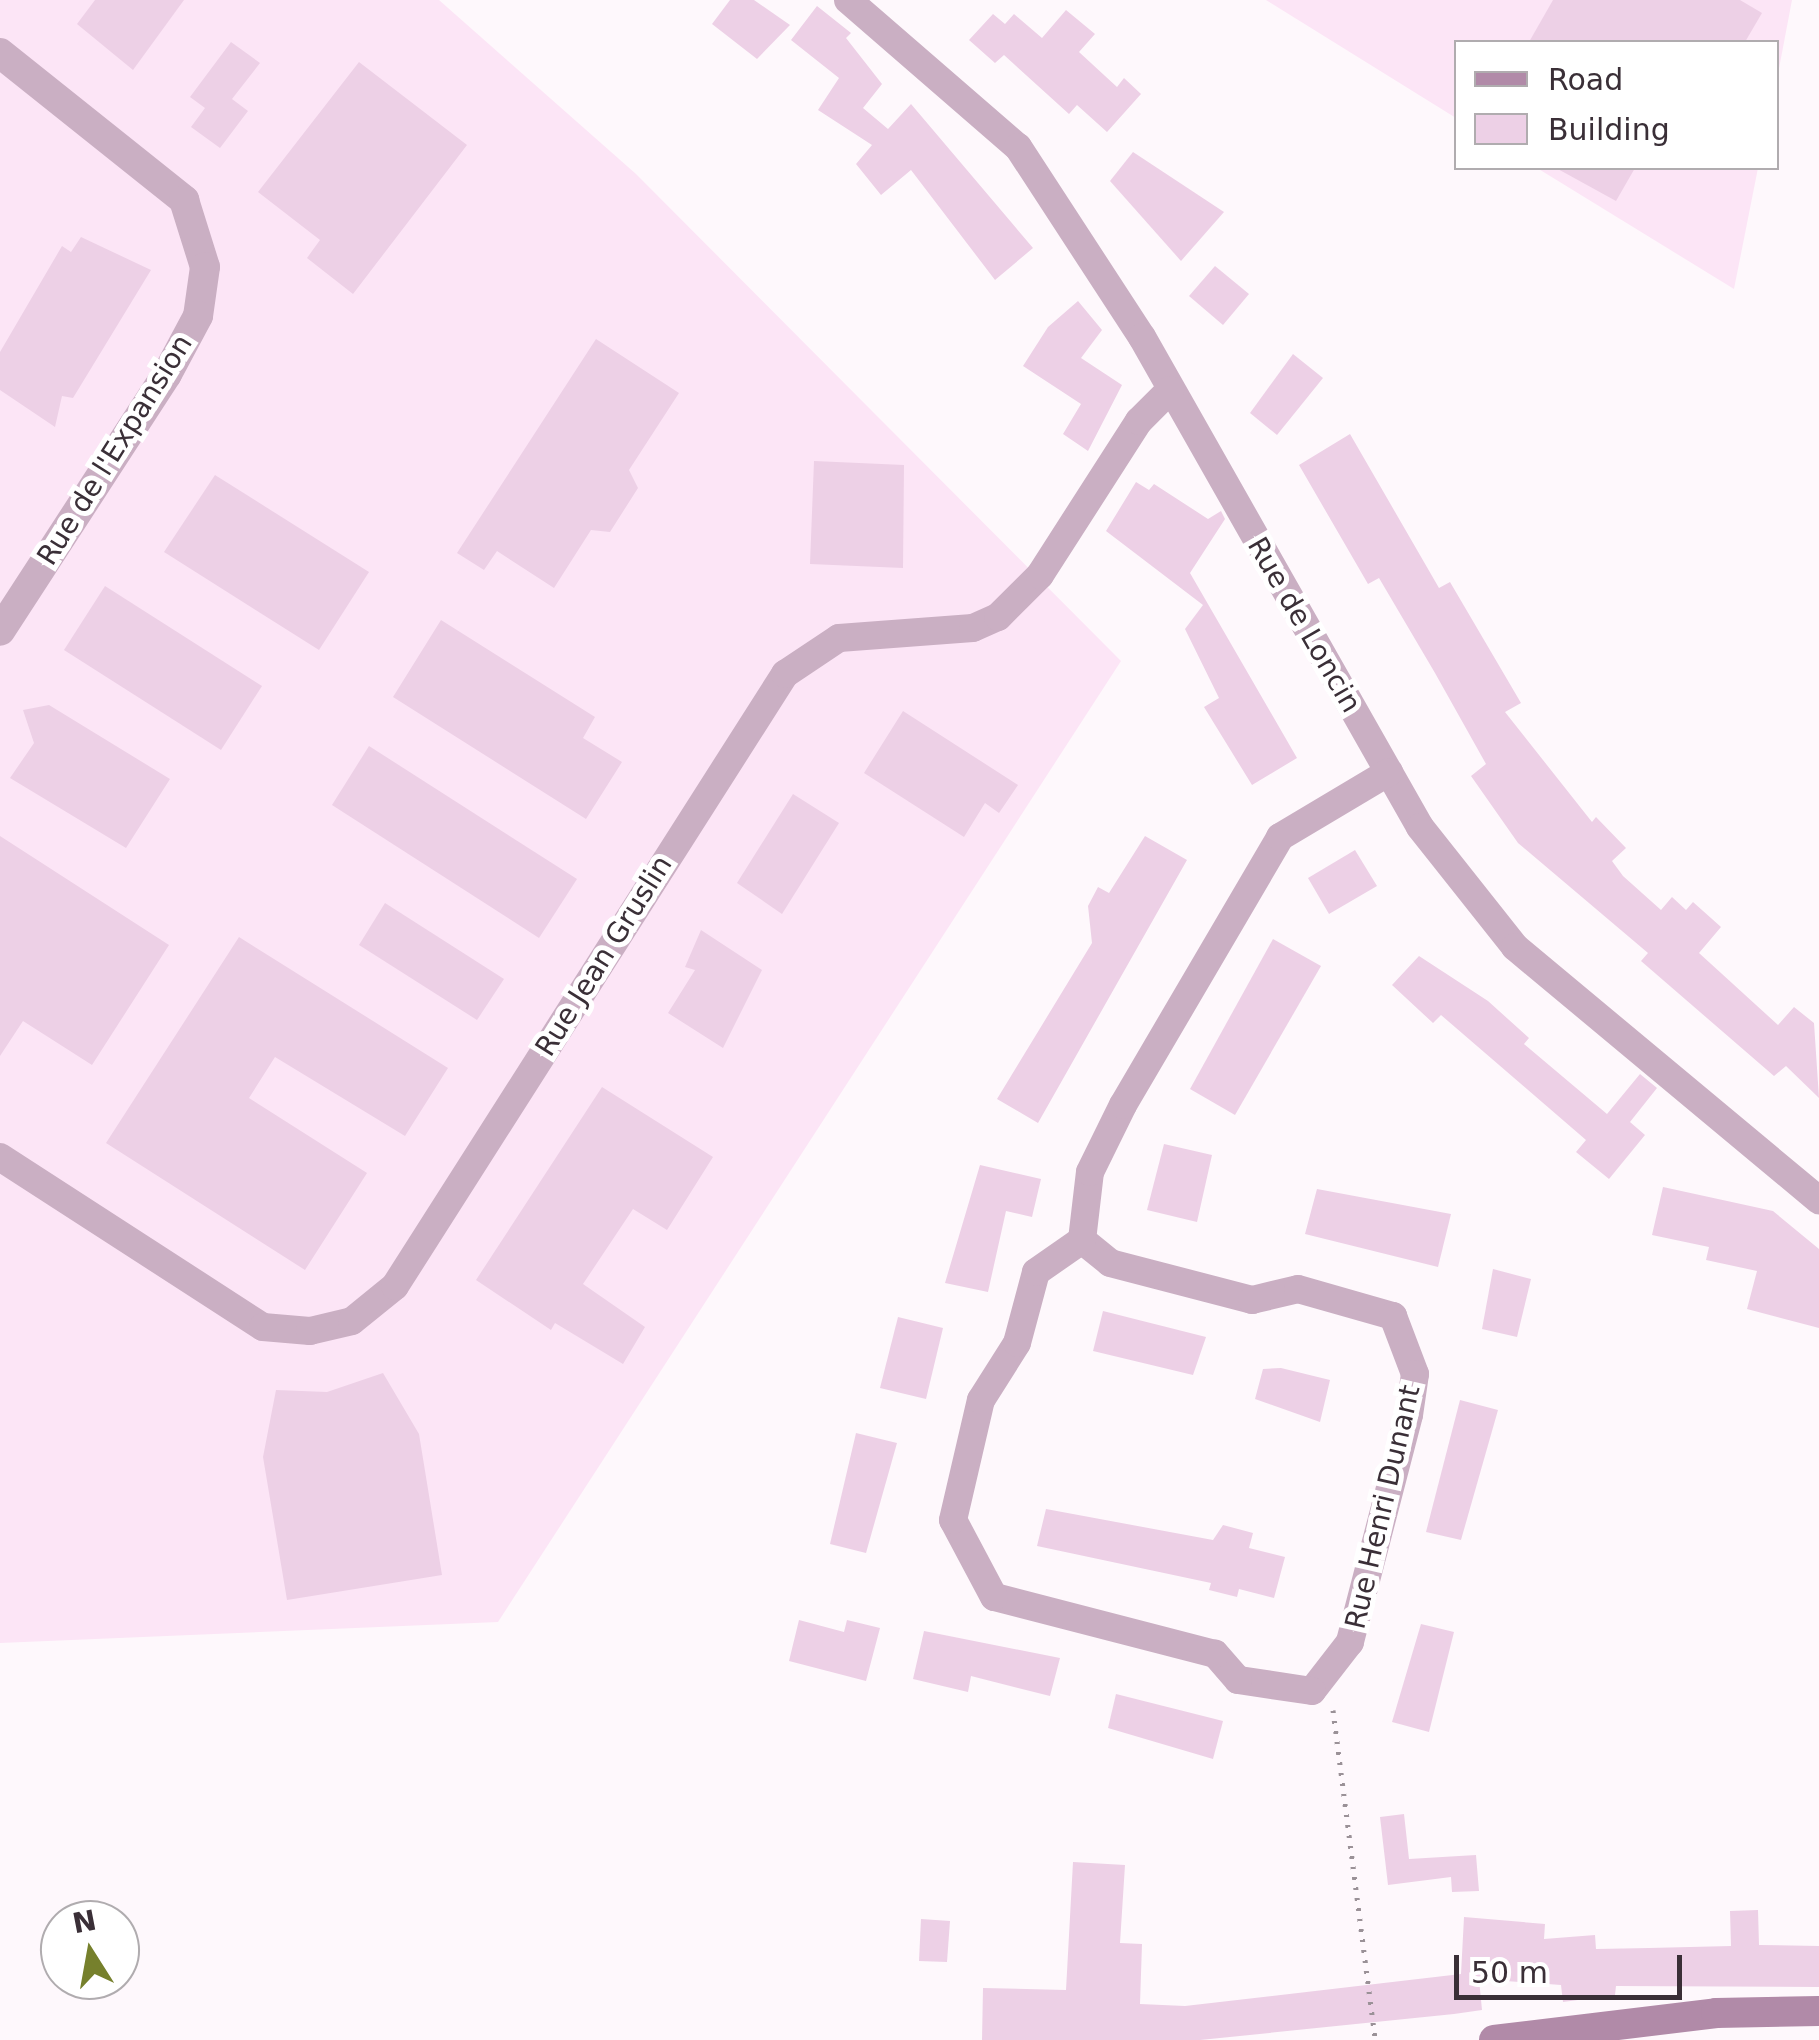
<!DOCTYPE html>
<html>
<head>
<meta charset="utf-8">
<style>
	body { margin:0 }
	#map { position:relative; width:1819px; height:2040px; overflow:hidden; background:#fef8fc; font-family:"DejaVu Sans",sans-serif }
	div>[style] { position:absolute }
	.built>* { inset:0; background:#fce5f6 }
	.building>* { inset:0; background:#edd0e6 }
	.path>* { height:5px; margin-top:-2.5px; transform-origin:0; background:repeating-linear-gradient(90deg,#9a9197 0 2.5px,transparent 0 10.5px) }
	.minor>* { height:28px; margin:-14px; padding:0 14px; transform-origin:14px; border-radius:14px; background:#caafc3 }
	.tertiary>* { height:30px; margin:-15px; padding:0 15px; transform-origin:15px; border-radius:15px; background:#caafc3 }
	.secondary>* { height:30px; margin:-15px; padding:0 15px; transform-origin:15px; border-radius:15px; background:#b18aa8 }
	span { translate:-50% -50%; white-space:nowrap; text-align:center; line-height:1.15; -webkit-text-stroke:10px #fff; paint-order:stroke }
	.street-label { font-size:28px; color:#3a2f37 }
	.legend { position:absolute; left:1454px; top:40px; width:325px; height:130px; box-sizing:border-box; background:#fff; border:2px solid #b0acaf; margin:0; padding:12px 18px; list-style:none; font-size:30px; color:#3a2f37 }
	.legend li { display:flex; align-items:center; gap:20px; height:50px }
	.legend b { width:50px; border:2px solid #b0acaf }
	.north { position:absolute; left:40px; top:1900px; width:100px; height:100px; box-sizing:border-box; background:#fff; border:2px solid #b0acaf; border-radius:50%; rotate:349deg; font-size:28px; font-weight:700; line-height:40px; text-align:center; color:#3a2f37 }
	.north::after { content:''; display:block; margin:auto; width:35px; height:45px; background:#76802c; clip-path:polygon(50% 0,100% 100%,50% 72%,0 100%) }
	.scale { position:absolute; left:1454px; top:1955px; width:228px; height:45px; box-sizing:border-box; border:5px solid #3a2f37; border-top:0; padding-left:12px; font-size:30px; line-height:35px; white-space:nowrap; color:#3a2f37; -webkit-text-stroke:8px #fff; paint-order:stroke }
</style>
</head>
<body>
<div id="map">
	<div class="built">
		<i style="clip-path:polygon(0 0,439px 0,636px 174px,1121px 661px,498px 1622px,0 1643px)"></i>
		<i style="clip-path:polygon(1266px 0,1792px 0,1777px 79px,1776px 42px,1456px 42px,1456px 118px)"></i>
		<i style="clip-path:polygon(1537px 168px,1758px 168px,1734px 289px)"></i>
	</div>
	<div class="building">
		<i style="clip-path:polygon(95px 0,184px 0,133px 70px,77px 24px)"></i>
		<i style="clip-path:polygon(730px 0,754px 0,790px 25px,757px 59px,712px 24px)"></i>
		<i style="clip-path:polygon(1553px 0,1740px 0,1762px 13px,1745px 42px,1529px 42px)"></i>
		<i style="clip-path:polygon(817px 6px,851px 33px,846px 38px,882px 84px,863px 108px,888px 129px,911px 104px,1033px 248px,995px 280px,911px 170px,881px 195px,856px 164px,872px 145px,818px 110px,839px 78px,791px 40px)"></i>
		<i style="clip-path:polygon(1066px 10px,1095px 34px,1079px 52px,1117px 87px,1124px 78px,1141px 94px,1107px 132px,1077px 105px,1069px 114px,1004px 55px,995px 63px,969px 40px,993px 14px,1005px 24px,1014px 14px,1042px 38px)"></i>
		<i style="clip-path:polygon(231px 42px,260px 63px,232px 99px,248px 111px,220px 148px,191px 127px,205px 108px,190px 97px)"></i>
		<i style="clip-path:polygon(359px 62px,467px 145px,353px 294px,307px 258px,320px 240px,258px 192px)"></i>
		<i style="clip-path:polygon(1133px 152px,1224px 212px,1181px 261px,1110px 181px)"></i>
		<i style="clip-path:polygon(1556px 168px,1635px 168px,1616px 201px)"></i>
		<i style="clip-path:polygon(81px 237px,151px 270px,73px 398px,62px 396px,55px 427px,0 390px,0 352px,62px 246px,71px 252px)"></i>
		<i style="clip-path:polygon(1215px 266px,1249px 294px,1223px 325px,1189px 296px)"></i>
		<i style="clip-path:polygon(1078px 301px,1102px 330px,1081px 358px,1122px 385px,1088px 451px,1063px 434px,1081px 404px,1023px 366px,1048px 327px)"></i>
		<i style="clip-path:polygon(596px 339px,679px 393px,629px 470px,638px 488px,610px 532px,591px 530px,554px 588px,497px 551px,484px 570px,457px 553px)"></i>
		<i style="clip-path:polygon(1293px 354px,1323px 378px,1277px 435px,1250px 413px)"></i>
		<i style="clip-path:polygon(1350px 434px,1439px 588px,1450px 582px,1521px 703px,1505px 712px,1592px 822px,1596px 817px,1626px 848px,1612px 861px,1623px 876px,1661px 910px,1672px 897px,1686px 910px,1693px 902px,1721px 927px,1699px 953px,1778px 1025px,1794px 1007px,1814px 1023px,1819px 1098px,1786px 1066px,1774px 1076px,1641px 961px,1648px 953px,1518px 843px,1471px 776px,1486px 764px,1435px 673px,1379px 578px,1368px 584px,1299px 465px)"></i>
		<i style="clip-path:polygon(814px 461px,904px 465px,903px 568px,810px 564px)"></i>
		<i style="clip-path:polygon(215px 475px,369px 572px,319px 650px,164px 552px)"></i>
		<i style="clip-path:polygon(1136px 482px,1149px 490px,1154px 484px,1208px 519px,1221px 511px,1225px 519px,1190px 573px,1297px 758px,1252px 785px,1204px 707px,1219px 698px,1185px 629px,1203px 605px,1106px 531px)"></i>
		<i style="clip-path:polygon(105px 586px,262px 686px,221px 750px,64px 650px)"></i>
		<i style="clip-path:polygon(441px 620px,595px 717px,583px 738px,622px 762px,586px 819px,393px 697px)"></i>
		<i style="clip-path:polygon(49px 705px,170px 779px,126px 848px,10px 778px,34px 743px,23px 710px)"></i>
		<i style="clip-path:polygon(903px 711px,1018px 785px,999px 813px,985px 803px,964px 837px,864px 773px)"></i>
		<i style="clip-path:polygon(369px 746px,577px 879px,539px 938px,332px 805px)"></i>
		<i style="clip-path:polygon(793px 794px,839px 823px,782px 914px,737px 883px)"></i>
		<i style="clip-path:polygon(0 836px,169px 945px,92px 1065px,23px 1021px,0 1056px)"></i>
		<i style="clip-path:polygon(1145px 836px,1187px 860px,1038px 1123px,997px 1099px,1092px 943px,1088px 906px,1098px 887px,1109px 893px)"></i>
		<i style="clip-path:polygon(1355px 850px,1377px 886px,1329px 914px,1308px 878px)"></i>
		<i style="clip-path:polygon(385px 903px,504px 979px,477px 1020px,359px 945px)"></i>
		<i style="clip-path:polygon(701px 930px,762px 970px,723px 1048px,668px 1013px,695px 970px,685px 967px)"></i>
		<i style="clip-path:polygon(239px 937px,448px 1068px,405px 1136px,275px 1057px,249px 1098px,367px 1173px,305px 1270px,106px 1143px)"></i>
		<i style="clip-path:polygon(1273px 939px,1321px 966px,1235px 1115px,1190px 1089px)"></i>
		<i style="clip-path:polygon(1419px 956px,1488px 1001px,1529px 1038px,1524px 1044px,1607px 1114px,1640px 1074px,1657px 1088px,1630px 1122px,1645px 1135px,1609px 1179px,1576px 1152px,1586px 1140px,1441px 1015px,1433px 1023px,1392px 985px)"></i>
		<i style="clip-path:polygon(602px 1087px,713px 1157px,667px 1230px,633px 1209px,583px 1284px,645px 1327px,623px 1364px,555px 1323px,551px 1330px,476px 1280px)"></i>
		<i style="clip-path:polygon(1164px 1144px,1212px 1155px,1197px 1222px,1147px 1210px)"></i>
		<i style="clip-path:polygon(980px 1165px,1041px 1179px,1032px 1217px,1006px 1211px,988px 1292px,945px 1283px)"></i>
		<i style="clip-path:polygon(1663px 1187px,1773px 1211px,1819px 1249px,1819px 1328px,1747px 1309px,1757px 1271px,1706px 1260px,1709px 1247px,1652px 1235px)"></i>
		<i style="clip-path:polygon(1317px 1189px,1451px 1214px,1438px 1267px,1305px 1234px)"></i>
		<i style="clip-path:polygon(1493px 1269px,1531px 1279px,1517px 1337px,1482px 1329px)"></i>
		<i style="clip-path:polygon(1103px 1311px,1206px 1337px,1193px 1375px,1093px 1351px)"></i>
		<i style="clip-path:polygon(898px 1317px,943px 1328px,926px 1399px,880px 1388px)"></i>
		<i style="clip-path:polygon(1281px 1368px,1330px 1380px,1320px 1422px,1255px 1399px,1263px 1369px)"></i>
		<i style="clip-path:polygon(383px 1373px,419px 1434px,442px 1575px,287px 1600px,263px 1457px,276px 1390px,327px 1392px)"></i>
		<i style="clip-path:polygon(1460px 1400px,1498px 1410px,1461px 1540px,1426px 1532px)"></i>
		<i style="clip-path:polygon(856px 1433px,897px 1443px,866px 1553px,830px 1544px)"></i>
		<i style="clip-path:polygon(1046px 1509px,1213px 1540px,1223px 1525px,1253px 1533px,1249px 1548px,1285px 1557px,1274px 1598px,1239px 1589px,1237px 1597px,1209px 1590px,1211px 1583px,1037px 1546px)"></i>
		<i style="clip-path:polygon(799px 1620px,844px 1632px,847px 1620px,880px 1628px,866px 1681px,789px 1661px)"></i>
		<i style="clip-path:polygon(1421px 1624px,1454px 1632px,1429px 1732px,1392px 1722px)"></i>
		<i style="clip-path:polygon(924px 1631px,1060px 1658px,1050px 1696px,971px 1676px,968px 1692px,913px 1679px)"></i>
		<i style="clip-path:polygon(1116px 1694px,1223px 1721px,1213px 1759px,1108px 1728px)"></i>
		<i style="clip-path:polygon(1404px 1814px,1409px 1859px,1476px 1855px,1479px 1891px,1452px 1892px,1451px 1877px,1388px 1885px,1380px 1817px)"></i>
		<i style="clip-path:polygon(1073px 1862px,1125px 1865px,1120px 1943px,1142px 1944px,1140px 2004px,1185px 2006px,1461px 1974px,1464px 1917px,1545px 1924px,1544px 1939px,1595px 1935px,1596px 1949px,1649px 1948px,1731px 1946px,1730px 1911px,1758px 1910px,1759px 1945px,1819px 1946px,1819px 1987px,1616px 1986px,1615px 1995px,1563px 2002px,1561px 1985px,1479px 1979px,1482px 2010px,1454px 2014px,1200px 2040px,982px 2040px,983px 1988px,1066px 1990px)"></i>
		<i style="clip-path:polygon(921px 1919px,950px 1921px,947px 1962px,919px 1961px)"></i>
	</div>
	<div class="path">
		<i style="left:1333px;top:1710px;width:333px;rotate:82.7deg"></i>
	</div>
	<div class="minor">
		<i style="left:848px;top:0;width:225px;rotate:40.9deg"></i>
		<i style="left:1018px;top:147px;width:227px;rotate:56.9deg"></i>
		<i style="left:1142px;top:337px;width:563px;rotate:60.43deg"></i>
		<i style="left:1420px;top:827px;width:153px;rotate:51.6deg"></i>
		<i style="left:1515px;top:947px;width:396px;rotate:39.8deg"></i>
		<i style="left:0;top:1157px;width:313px;rotate:32.9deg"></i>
		<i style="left:263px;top:1327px;width:47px;rotate:4.9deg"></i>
		<i style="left:310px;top:1331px;width:43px;rotate:-13.4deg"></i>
		<i style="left:352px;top:1321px;width:55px;rotate:-39.1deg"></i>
		<i style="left:395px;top:1286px;width:726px;rotate:-57.49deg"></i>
		<i style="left:785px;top:674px;width:65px;rotate:-33.7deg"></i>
		<i style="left:839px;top:638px;width:134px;rotate:-4.3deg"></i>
		<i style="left:973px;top:628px;width:27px;rotate:-24deg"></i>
		<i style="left:998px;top:617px;width:59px;rotate:-45deg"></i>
		<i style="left:1040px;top:575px;width:183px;rotate:-57.3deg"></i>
		<i style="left:1139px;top:421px;width:44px;rotate:-45deg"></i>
		<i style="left:1082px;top:1240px;width:36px;rotate:39deg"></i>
		<i style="left:1110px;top:1263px;width:147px;rotate:14.6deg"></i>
		<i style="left:1252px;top:1300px;width:47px;rotate:-13.4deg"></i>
		<i style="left:1298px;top:1289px;width:99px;rotate:15.9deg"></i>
		<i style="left:1393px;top:1316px;width:62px;rotate:69.2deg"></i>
		<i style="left:1415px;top:1374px;width:41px;rotate:98.3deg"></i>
		<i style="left:1409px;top:1415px;width:235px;rotate:104.6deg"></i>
		<i style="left:1350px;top:1642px;width:62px;rotate:127.8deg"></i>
		<i style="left:1312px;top:1691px;width:75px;rotate:-171.5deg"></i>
		<i style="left:1238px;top:1680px;width:35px;rotate:-131deg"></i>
		<i style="left:1215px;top:1654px;width:228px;rotate:-165.5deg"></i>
		<i style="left:994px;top:1597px;width:87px;rotate:-118deg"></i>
		<i style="left:953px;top:1520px;width:123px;rotate:-76.9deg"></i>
		<i style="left:981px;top:1400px;width:67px;rotate:-57.7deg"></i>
		<i style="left:1017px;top:1343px;width:73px;rotate:-75deg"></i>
		<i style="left:1036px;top:1272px;width:56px;rotate:-34.8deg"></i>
		<i style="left:1082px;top:1240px;width:68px;rotate:-83.3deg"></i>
		<i style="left:1090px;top:1172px;width:75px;rotate:-63.8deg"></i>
		<i style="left:1123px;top:1105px;width:311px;rotate:-59.6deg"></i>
		<i style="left:1280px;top:837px;width:127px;rotate:-30.8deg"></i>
	</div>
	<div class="tertiary">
		<i style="left:0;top:53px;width:236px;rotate:38.6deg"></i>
		<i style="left:184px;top:200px;width:70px;rotate:72.6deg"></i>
		<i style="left:205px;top:267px;width:49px;rotate:98.1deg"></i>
		<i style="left:198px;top:316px;width:66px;rotate:118.1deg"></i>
		<i style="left:167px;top:374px;width:306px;rotate:123deg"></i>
	</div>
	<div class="secondary">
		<i style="left:1494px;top:2040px;width:224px;rotate:-6.9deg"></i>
		<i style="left:1716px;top:2013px;width:103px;rotate:-1.1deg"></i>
	</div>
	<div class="street-label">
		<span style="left:115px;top:450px;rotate:-58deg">Rue de l'Expansion</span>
		<span style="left:1304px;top:625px;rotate:60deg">Rue de Loncin</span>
		<span style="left:604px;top:956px;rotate:-58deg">Rue Jean Gruslin</span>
		<span style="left:1383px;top:1507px;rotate:-77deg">Rue Henri Dunant</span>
	</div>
	<ul class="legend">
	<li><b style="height:12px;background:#b18aa8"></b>Road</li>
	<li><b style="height:28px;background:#edd0e6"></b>Building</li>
	</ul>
	<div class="north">N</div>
	<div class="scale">50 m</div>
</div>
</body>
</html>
